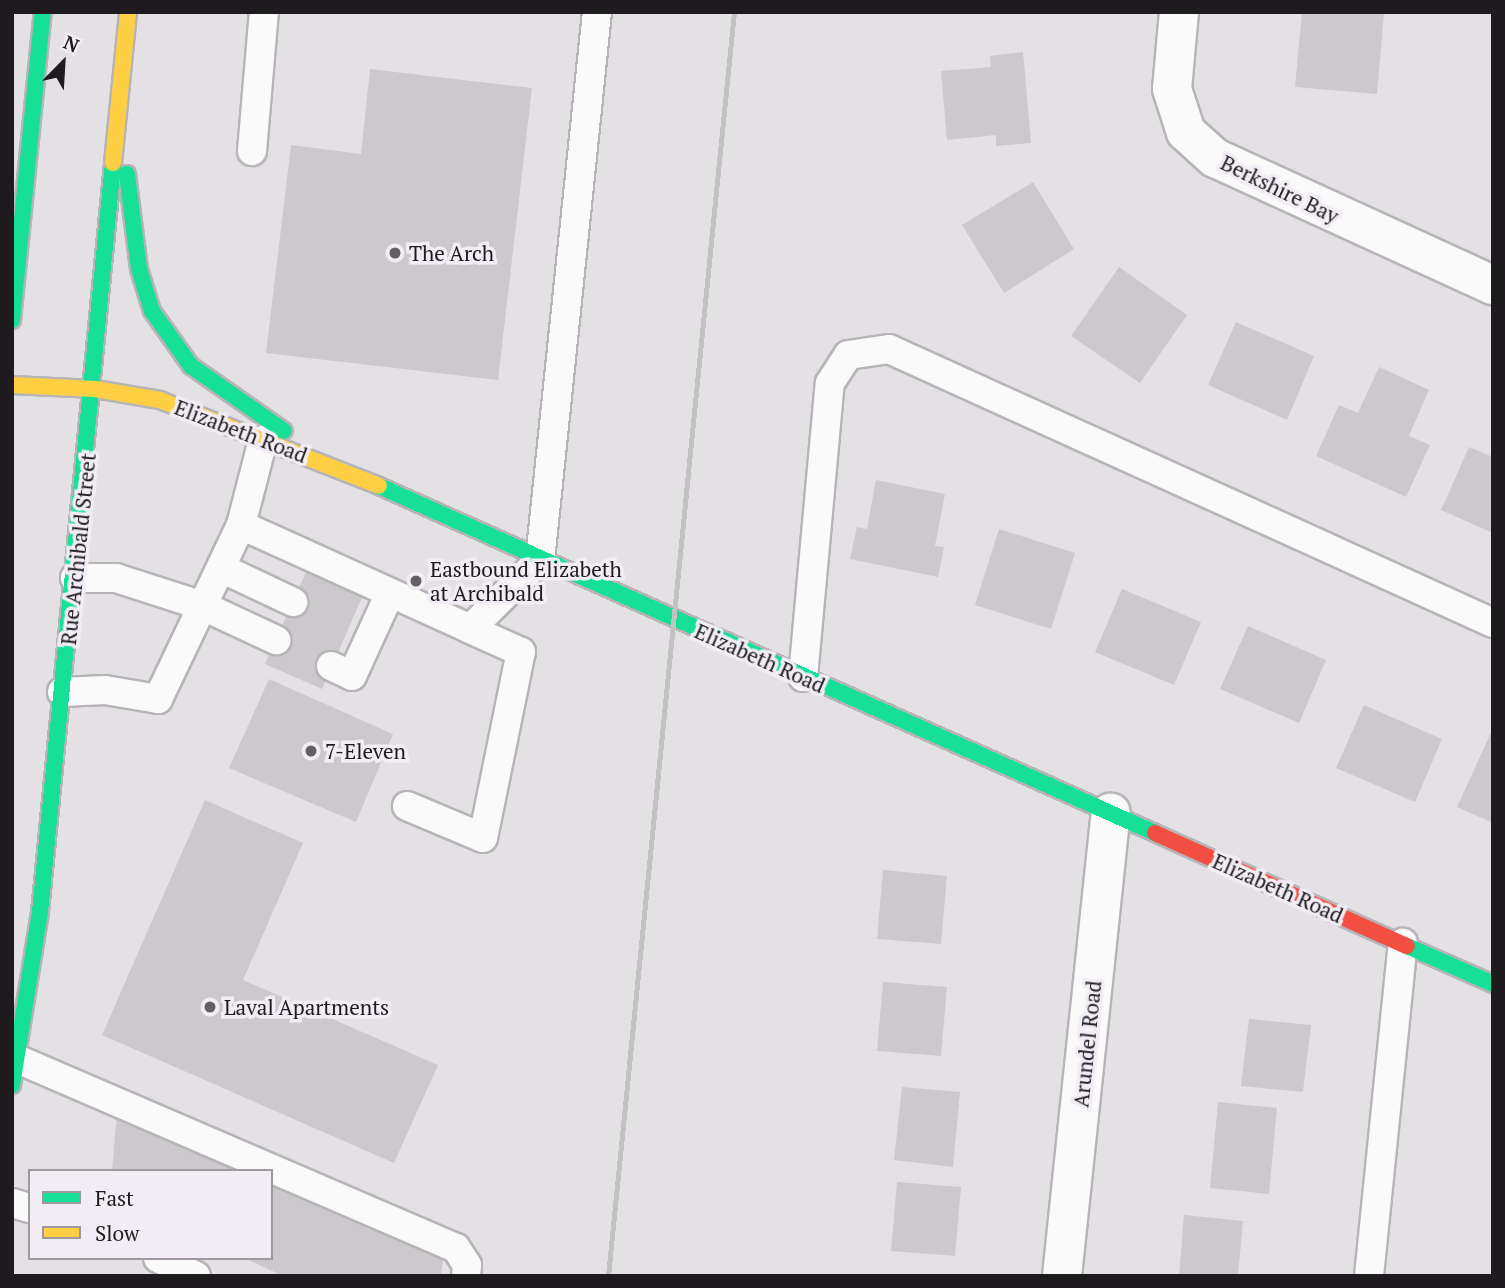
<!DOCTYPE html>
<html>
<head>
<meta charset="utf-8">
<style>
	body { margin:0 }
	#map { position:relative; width:1505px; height:1288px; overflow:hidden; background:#e4e1e5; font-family:"PT Serif",serif }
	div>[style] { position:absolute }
	.building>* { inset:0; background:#ccc9cc }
	.roads { filter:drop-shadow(2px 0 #b7b4b8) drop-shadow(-2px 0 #b7b4b8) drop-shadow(0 2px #b7b4b8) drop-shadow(0 -2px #b7b4b8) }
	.lane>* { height:28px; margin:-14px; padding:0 14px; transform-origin:14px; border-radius:14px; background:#fbfafb }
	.street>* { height:38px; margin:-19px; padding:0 19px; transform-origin:19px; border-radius:19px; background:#fbfafb }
	.fast>* { height:16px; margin:-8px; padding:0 8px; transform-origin:8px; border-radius:8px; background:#16e098 }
	.slow>* { height:16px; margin:-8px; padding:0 8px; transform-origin:8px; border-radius:8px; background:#ffcf43 }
	.jam>* { height:16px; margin:-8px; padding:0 8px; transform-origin:8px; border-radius:8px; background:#f24e42 }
	.rail>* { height:5px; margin:-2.5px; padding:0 2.5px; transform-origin:2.5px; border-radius:2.5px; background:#c3c2c3 }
	.dots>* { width:19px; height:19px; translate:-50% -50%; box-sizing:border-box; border:4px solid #f2edf5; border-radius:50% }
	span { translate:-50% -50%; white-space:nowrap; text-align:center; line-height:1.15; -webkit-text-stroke:7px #f2edf5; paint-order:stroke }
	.street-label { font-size:21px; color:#1d1b1e }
	.poi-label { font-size:21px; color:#1d1b1e }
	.left { translate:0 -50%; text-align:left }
	.frame { position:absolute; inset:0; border:14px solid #1d1b1e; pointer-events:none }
	.legend { position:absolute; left:28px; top:1169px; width:245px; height:91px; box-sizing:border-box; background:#f2edf5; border:2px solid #9d999f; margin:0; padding:9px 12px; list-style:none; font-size:21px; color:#1d1b1e }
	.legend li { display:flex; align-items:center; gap:14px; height:35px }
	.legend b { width:35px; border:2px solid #9d999f }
	.north { position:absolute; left:28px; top:28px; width:70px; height:70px; -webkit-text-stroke:5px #f2edf5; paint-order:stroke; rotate:24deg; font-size:19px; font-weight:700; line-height:28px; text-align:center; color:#1d1b1e }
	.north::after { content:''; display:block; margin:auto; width:24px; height:32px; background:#1d1b1e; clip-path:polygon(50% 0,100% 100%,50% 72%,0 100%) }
</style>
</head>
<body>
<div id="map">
	<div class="building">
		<i style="clip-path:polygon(1302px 12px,1384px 13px,1377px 94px,1295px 87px)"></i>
		<i style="clip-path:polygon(1023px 52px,1031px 143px,996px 146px,996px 135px,947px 140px,941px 71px,991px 67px,990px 56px)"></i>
		<i style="clip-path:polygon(370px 69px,532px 88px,498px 380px,266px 353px,291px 145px,361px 154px)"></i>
		<i style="clip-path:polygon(1033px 182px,1074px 249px,1004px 293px,962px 225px)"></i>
		<i style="clip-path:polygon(1119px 267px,1187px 315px,1140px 383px,1071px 336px)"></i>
		<i style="clip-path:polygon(1236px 322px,1314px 356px,1287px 420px,1208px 385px)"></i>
		<i style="clip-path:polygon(1379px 367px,1429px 390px,1409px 436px,1430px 445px,1406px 497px,1316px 456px,1339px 405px,1358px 413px)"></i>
		<i style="clip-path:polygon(1469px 447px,1493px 457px,1493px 533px,1441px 510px)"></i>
		<i style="clip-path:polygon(876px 480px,945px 494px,935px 546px,944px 547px,938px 577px,850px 559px,857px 527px,867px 529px)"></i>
		<i style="clip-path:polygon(999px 529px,1075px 553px,1051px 629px,975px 605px)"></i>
		<i style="clip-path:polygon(311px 561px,367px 586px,322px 689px,265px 664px)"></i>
		<i style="clip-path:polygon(1122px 589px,1201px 622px,1174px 685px,1095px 652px)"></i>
		<i style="clip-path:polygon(1248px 626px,1326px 660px,1299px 723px,1220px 689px)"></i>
		<i style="clip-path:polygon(269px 679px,393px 734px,356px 822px,229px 768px)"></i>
		<i style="clip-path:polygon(1364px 705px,1442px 739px,1415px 802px,1336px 768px)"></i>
		<i style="clip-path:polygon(1493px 728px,1493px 823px,1457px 807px)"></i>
		<i style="clip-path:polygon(205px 800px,303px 843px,243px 980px,438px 1065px,394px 1163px,102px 1035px)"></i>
		<i style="clip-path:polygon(883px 870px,947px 876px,941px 944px,877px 939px)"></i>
		<i style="clip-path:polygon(883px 982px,947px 987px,941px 1056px,877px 1051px)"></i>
		<i style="clip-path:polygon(1249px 1019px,1311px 1025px,1303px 1092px,1241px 1086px)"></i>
		<i style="clip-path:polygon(902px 1087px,960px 1092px,953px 1167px,894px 1160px)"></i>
		<i style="clip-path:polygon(1218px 1102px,1277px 1108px,1269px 1194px,1210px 1188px)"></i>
		<i style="clip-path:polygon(117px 1113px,245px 1171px,112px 1171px)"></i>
		<i style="clip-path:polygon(897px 1182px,961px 1187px,955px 1256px,891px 1251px)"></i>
		<i style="clip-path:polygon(271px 1183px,443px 1260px,441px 1276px,283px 1276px,244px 1258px,271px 1258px)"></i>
		<i style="clip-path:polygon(1184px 1215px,1243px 1221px,1238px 1276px,1179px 1276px)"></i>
	</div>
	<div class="roads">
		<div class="lane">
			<i style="left:252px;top:151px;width:140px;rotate:-85.1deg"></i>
			<i style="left:241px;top:525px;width:252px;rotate:24.4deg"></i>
			<i style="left:470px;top:629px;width:98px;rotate:-44.6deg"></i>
			<i style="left:540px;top:560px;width:551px;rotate:-84.06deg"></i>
			<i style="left:221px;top:568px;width:80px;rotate:25.3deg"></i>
			<i style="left:75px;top:578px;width:41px"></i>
			<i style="left:116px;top:578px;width:91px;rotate:17.8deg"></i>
			<i style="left:203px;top:606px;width:81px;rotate:25deg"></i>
			<i style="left:331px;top:666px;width:23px;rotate:25deg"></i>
			<i style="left:352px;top:676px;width:91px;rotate:-65.4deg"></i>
			<i style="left:803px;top:677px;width:295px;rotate:-84.8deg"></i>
			<i style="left:830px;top:383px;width:33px;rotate:-57deg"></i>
			<i style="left:848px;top:355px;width:41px;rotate:-8.3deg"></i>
			<i style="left:889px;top:349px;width:663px;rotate:24.4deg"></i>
			<i style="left:62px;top:692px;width:43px;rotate:-2.7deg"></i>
			<i style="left:105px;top:690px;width:54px;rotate:9.6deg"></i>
			<i style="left:158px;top:699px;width:193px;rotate:-64.5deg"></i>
			<i style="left:241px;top:525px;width:88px;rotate:-75.5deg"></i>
			<i style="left:407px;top:806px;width:82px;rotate:22.8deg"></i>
			<i style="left:483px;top:838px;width:190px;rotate:-78.5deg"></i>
			<i style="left:521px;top:652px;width:56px;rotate:-155.7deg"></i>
			<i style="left:17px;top:1059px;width:478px;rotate:23.3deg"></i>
			<i style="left:456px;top:1248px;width:20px;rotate:57deg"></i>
			<i style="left:467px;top:1265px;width:11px;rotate:95deg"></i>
			<i style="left:12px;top:1203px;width:19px;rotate:16deg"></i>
			<i style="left:158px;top:1258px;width:42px;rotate:25.3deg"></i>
			<i style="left:1369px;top:1276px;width:335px;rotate:-84.2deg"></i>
		</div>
		<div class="street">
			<i style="left:1179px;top:12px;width:77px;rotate:95.2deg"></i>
			<i style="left:1172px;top:89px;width:45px;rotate:72deg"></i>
			<i style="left:1186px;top:132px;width:39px;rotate:42deg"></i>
			<i style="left:1215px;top:158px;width:306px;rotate:24.6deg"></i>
			<i style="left:1062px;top:1276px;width:466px;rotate:-84deg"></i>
		</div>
		<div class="fast">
			<i style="left:127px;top:174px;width:96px;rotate:82.8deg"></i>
			<i style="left:139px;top:269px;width:44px;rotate:72.8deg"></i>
			<i style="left:152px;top:311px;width:67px;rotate:54.7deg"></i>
			<i style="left:191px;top:366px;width:113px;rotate:35deg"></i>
			<i style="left:12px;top:320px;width:310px;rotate:-84.3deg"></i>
			<i style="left:379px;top:486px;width:850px;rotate:24.09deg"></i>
			<i style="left:1407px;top:946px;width:94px;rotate:23.8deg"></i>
			<i style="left:12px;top:1085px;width:175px;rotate:-80.8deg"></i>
			<i style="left:40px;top:912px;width:753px;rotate:-84.43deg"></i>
		</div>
		<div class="slow">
			<i style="left:113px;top:163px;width:152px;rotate:-84.3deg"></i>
			<i style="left:12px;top:385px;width:83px;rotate:2.8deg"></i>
			<i style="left:95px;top:389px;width:66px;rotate:9.6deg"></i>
			<i style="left:160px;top:400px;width:235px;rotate:21.4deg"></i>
		</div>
		<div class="jam">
			<i style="left:1155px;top:833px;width:276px;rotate:24.2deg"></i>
		</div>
	</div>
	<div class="rail">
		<i style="left:608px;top:1276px;width:1270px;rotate:-84.31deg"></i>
	</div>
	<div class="dots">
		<i style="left:395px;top:253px;background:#636064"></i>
		<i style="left:416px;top:581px;background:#636064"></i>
		<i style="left:311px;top:751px;background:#636064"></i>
		<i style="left:210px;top:1007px;background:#636064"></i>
	</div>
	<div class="street-label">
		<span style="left:1280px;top:189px;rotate:26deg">Berkshire Bay</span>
		<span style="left:241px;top:431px;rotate:21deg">Elizabeth Road</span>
		<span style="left:78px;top:549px;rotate:-84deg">Rue Archibald Street</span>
		<span style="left:760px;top:658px;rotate:24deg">Elizabeth Road</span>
		<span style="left:1278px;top:888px;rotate:24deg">Elizabeth Road</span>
		<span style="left:1087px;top:1044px;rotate:-84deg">Arundel Road</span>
	</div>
	<div class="poi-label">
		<span class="left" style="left:409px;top:253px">The Arch</span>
		<span class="left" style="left:430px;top:581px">Eastbound Elizabeth<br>at Archibald</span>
		<span class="left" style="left:325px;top:751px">7-Eleven</span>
		<span class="left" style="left:224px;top:1007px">Laval Apartments</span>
	</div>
	<div class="frame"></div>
	<ul class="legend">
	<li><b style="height:9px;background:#16e098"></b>Fast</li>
	<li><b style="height:9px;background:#ffcf43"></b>Slow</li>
	</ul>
	<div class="north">N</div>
</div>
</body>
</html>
